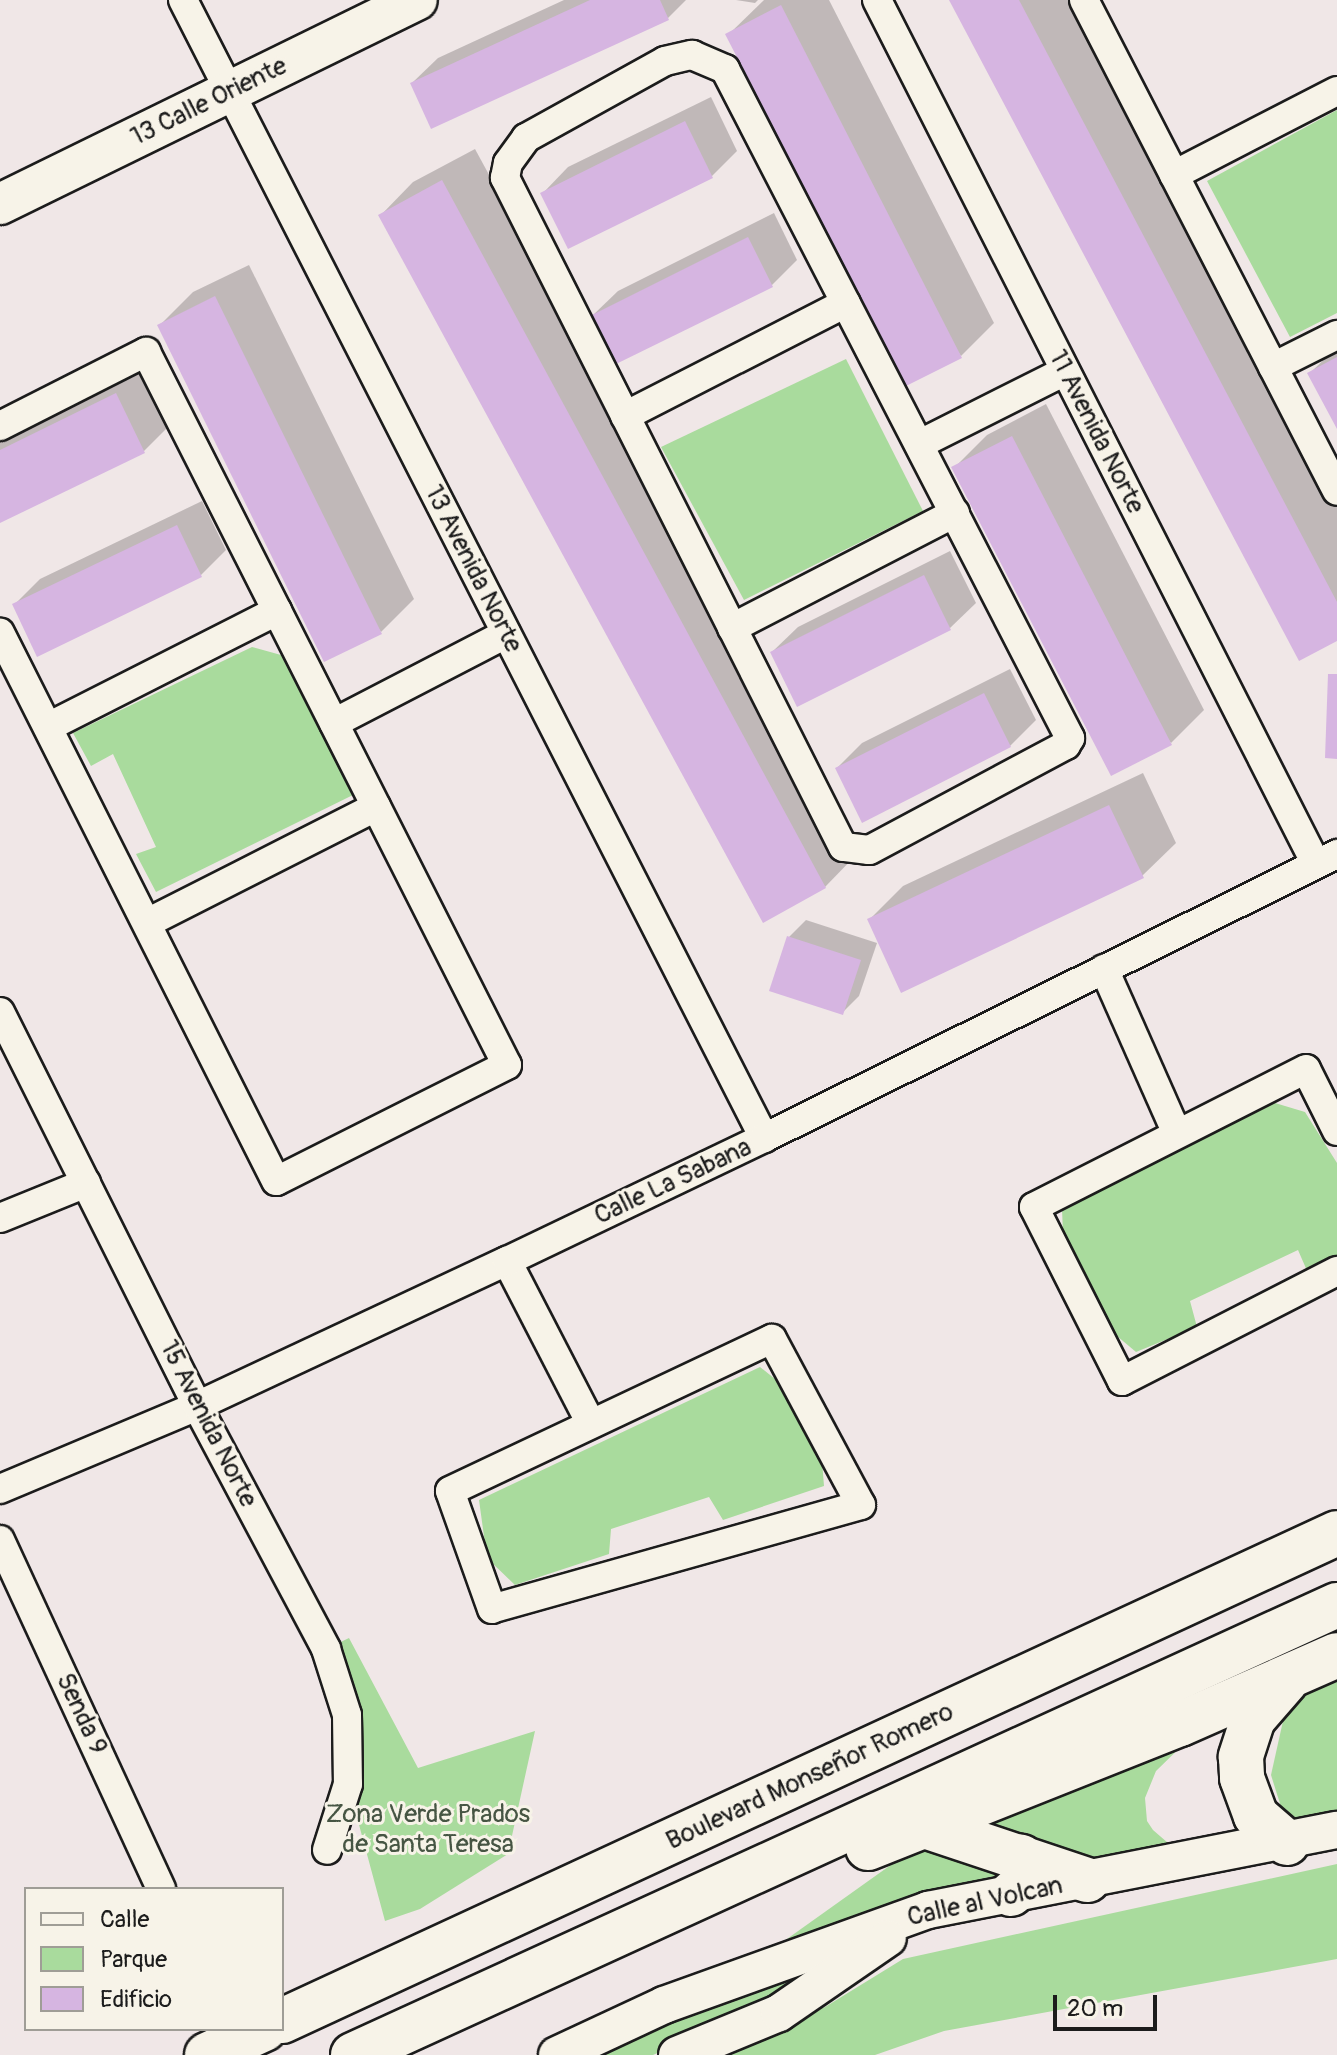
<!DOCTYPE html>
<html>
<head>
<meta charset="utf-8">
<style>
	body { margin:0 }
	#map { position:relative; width:1337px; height:2055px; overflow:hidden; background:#f0e7e7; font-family:Pangolin,sans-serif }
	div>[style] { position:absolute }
	.green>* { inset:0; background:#a9db9d }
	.shadow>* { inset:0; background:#0003 }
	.building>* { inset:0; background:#d6b5e1 }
	.roads { filter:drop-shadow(2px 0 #1c1c1c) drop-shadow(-2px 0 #1c1c1c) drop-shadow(0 2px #1c1c1c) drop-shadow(0 -2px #1c1c1c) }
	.minor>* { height:28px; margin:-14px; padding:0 14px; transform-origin:14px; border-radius:14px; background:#f7f3e8 }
	.tertiary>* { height:36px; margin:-18px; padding:0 18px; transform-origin:18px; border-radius:18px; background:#f7f3e8 }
	.secondary>* { height:40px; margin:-20px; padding:0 20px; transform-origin:20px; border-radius:20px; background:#f7f3e8 }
	.trunk>* { height:44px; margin:-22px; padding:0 22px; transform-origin:22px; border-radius:22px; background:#f7f3e8 }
	span { translate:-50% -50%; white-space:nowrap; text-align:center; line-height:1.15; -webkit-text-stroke:6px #f7f3e8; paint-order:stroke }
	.street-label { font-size:26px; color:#1c1c1c }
	.park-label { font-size:26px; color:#465543 }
	.legend { position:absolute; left:24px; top:1887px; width:260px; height:144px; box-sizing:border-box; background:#f7f3e8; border:2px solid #9f9d96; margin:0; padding:10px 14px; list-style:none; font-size:24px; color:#1c1c1c }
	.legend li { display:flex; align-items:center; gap:16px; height:40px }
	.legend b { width:40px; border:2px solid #9f9d96 }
	.scale { position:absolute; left:1053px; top:1995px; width:104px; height:36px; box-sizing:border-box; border:4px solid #1c1c1c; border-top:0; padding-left:10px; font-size:24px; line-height:28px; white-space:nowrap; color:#1c1c1c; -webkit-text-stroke:6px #f7f3e8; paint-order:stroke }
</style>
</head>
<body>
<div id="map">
	<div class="green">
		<i style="clip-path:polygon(1337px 110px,1337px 313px,1290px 337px,1207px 181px)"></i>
		<i style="clip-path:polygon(846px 359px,923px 511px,744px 600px,661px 447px)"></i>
		<i style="clip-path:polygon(252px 647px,281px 655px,353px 795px,156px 892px,136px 854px,156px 847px,113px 754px,91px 766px,73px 733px)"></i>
		<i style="clip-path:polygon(1268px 1101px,1305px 1112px,1337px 1163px,1337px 1261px,1308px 1273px,1298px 1250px,1190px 1301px,1197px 1327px,1136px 1352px,1117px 1336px,1063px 1234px,1062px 1209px)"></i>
		<i style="clip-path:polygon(760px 1367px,780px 1383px,822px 1461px,824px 1486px,723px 1520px,709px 1497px,611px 1529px,609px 1554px,515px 1585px,487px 1558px,479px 1500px)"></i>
		<i style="clip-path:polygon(349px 1638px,418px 1768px,535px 1731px,508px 1854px,420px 1909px,385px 1921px,348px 1784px,326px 1649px)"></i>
		<i style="clip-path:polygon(1337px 1671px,1337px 1824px,1311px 1834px,1282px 1810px,1271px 1775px,1283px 1721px,1297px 1700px)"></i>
		<i style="clip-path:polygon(1195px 1733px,1156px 1771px,1145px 1798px,1147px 1821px,1153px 1830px,1168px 1843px,1184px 1848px,1088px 1877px,943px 1826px)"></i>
		<i style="clip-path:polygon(930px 1837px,1021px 1871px,745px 1969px)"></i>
		<i style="clip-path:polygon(1337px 1864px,1337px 1959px,944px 2031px,875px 2055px,697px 2055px,825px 2007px,903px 1959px)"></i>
		<i style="clip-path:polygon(809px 1971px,747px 2013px,653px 2055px,581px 2055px,707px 2000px)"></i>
	</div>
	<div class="shadow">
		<i style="clip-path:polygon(564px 0,686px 0,668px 18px,412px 83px,438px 58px)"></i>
		<i style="clip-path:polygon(736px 0,758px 0,755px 3px)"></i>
		<i style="clip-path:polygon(764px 0,829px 0,994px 323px,961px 356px,728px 35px)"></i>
		<i style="clip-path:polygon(952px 0,1069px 0,1337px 507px,1337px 639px)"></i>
		<i style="clip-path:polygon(711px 97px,737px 151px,712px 176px,543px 193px,568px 167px)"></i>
		<i style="clip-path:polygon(475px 149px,858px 853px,825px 887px,380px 216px,413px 182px)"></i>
		<i style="clip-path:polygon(774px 213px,797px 260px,771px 286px,592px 316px,618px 291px)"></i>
		<i style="clip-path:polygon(249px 265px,414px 599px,381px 632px,160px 325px,193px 292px)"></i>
		<i style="clip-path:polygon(1337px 347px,1337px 424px,1310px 373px)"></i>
		<i style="clip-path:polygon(142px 369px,169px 426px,144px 451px,0 521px,0 438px)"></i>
		<i style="clip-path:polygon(1046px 404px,1204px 710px,1171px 743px,954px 468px,987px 435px)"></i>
		<i style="clip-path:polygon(202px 501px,226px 550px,201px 575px,14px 605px,40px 579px)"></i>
		<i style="clip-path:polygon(950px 551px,976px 603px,950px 628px,798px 704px,772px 652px,798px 627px)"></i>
		<i style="clip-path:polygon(1010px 669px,1036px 720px,1010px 746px,837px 768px,862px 743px)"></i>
		<i style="clip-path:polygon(1143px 773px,1176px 843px,1142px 876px,870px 919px,903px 886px)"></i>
		<i style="clip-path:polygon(806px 920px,877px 943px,859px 996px,842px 1013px,789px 937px)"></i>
	</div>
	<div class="building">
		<i style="clip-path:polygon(590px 0,660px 0,669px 20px,431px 129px,410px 83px)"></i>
		<i style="clip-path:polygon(949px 0,1019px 0,1337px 602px,1337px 641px,1299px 661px)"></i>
		<i style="clip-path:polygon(781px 5px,962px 358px,906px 386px,725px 34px)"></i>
		<i style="clip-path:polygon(685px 121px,713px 178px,568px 249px,540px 193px)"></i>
		<i style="clip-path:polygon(442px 180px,826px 888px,763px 923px,378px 215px)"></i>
		<i style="clip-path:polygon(748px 237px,773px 287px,614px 365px,590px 316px)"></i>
		<i style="clip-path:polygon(215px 296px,382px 634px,324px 662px,157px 325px)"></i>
		<i style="clip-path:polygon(1337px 357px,1337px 429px,1307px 373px)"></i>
		<i style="clip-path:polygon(116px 393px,145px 453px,0 523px,0 450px)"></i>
		<i style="clip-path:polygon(1012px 436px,1172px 745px,1111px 776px,951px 467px)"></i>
		<i style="clip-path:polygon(177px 525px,202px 577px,37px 657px,12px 604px)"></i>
		<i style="clip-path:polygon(924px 575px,951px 630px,797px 707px,770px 652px)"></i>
		<i style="clip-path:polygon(1328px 674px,1337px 674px,1337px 759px,1325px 758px)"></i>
		<i style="clip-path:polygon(984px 693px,1011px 747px,862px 823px,835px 768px)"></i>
		<i style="clip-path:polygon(1109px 805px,1144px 878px,901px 993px,867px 919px)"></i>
		<i style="clip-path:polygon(787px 936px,861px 960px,843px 1015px,769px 991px)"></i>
	</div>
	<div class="roads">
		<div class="minor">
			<i style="left:183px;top:0;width:1278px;rotate:62.95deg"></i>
			<i style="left:877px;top:0;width:969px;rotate:63.06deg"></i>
			<i style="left:1084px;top:0;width:552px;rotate:62.74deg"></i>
			<i style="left:692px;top:55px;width:36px;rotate:23deg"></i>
			<i style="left:725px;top:69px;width:753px;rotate:62.72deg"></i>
			<i style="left:1070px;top:738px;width:8px;rotate:120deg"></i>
			<i style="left:1066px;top:745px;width:223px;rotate:151.9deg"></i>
			<i style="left:869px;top:850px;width:26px;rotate:-173deg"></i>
			<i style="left:843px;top:847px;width:750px;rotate:-116.8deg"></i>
			<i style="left:505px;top:178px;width:15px;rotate:-79deg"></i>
			<i style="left:508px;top:163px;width:31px;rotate:-54deg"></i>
			<i style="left:526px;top:138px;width:159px;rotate:-29deg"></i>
			<i style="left:665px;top:61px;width:28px;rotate:-13deg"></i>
			<i style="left:1174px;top:175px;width:183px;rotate:-27.3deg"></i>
			<i style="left:1273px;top:367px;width:72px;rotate:-26.6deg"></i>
			<i style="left:625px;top:416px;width:248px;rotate:-27.1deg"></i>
			<i style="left:0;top:426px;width:164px;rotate:-26.9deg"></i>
			<i style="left:146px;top:352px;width:799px;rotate:63.15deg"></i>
			<i style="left:507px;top:1065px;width:258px;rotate:153.3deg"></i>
			<i style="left:276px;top:1181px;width:614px;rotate:-116.73deg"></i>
			<i style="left:920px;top:444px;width:162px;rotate:-26.7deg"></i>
			<i style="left:732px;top:628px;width:251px;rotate:-27.3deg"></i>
			<i style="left:334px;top:723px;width:194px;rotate:-27.4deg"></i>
			<i style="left:48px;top:727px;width:257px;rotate:-26.9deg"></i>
			<i style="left:147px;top:923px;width:257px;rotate:-26.9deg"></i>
			<i style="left:1104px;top:969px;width:180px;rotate:66.1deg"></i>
			<i style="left:0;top:1012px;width:441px;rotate:63.4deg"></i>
			<i style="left:197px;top:1406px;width:275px;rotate:62deg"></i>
			<i style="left:326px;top:1649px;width:69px;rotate:72.3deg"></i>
			<i style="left:347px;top:1715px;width:69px;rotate:89.2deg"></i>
			<i style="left:348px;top:1784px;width:69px;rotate:107.7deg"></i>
			<i style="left:1337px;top:1131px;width:69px;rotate:-116.6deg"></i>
			<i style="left:1306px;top:1069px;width:305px;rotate:153.1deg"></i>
			<i style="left:1034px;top:1207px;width:195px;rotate:63.2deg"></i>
			<i style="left:1122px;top:1381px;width:242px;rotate:-27.1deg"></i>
			<i style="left:0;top:1218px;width:93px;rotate:-22.1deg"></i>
			<i style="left:507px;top:1261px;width:183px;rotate:62.7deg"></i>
			<i style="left:772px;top:1339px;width:188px;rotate:61.8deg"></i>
			<i style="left:861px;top:1505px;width:383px;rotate:164.3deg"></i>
			<i style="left:492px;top:1609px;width:125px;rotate:-109.6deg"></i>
			<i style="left:450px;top:1491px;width:356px;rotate:-25.3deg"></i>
			<i style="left:0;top:1489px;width:214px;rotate:-22.8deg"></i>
			<i style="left:197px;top:1406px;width:342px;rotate:-25.1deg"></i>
			<i style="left:507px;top:1261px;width:285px;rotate:-25.6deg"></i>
			<i style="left:764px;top:1138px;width:640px;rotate:-26.36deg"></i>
			<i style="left:0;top:1540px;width:384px;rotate:65.2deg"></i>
		</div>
		<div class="tertiary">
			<i style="left:557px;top:2055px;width:118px;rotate:-25deg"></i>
			<i style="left:664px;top:2005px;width:281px;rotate:-19.8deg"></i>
			<i style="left:928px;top:1910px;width:417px;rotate:-11.1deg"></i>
			<i style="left:677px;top:2055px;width:110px;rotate:-22.4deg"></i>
			<i style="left:779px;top:2013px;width:132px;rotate:-34.5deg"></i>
		</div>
		<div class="secondary">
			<i style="left:0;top:204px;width:464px;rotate:-26.1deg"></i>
		</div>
		<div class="trunk">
			<i style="left:1286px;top:1681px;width:50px;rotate:131deg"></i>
			<i style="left:1253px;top:1719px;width:40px;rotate:108deg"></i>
			<i style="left:1241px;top:1757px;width:21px;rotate:87deg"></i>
			<i style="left:1242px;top:1778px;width:40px;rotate:69.8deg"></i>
			<i style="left:1256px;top:1816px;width:41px;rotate:41.1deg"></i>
			<i style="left:928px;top:1827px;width:168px;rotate:18.4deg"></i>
			<i style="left:868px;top:1848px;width:336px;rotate:-21.7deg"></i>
			<i style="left:1180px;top:1724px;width:171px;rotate:-23.7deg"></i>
			<i style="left:1011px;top:1894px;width:20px;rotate:-41deg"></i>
			<i style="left:1026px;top:1881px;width:25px;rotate:-102deg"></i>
			<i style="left:282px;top:2021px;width:1162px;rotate:-24.82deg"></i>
			<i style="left:207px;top:2055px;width:63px;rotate:-24.5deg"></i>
			<i style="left:353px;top:2055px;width:1082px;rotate:-24.58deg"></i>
		</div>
	</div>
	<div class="street-label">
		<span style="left:209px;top:102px;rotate:-26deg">13 Calle Oriente</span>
		<span style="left:1096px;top:432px;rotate:63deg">11 Avenida Norte</span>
		<span style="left:473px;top:569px;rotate:63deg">13 Avenida Norte</span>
		<span style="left:673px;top:1182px;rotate:-25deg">Calle La Sabana</span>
		<span style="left:208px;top:1424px;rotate:63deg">15 Avenida Norte</span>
		<span style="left:81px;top:1714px;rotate:65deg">Senda 9</span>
		<span style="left:810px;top:1777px;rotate:-25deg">Boulevard Monseñor Romero</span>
		<span style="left:985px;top:1902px;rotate:-12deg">Calle al Volcan</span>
	</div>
	<div class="park-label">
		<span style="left:428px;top:1830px">Zona Verde Prados<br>de Santa Teresa</span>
	</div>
	<ul class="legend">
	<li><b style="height:10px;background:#f7f3e8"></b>Calle</li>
	<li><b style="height:22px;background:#a9db9d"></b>Parque</li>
	<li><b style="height:22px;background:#d6b5e1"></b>Edificio</li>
	</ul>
	<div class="scale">20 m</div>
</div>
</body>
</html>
